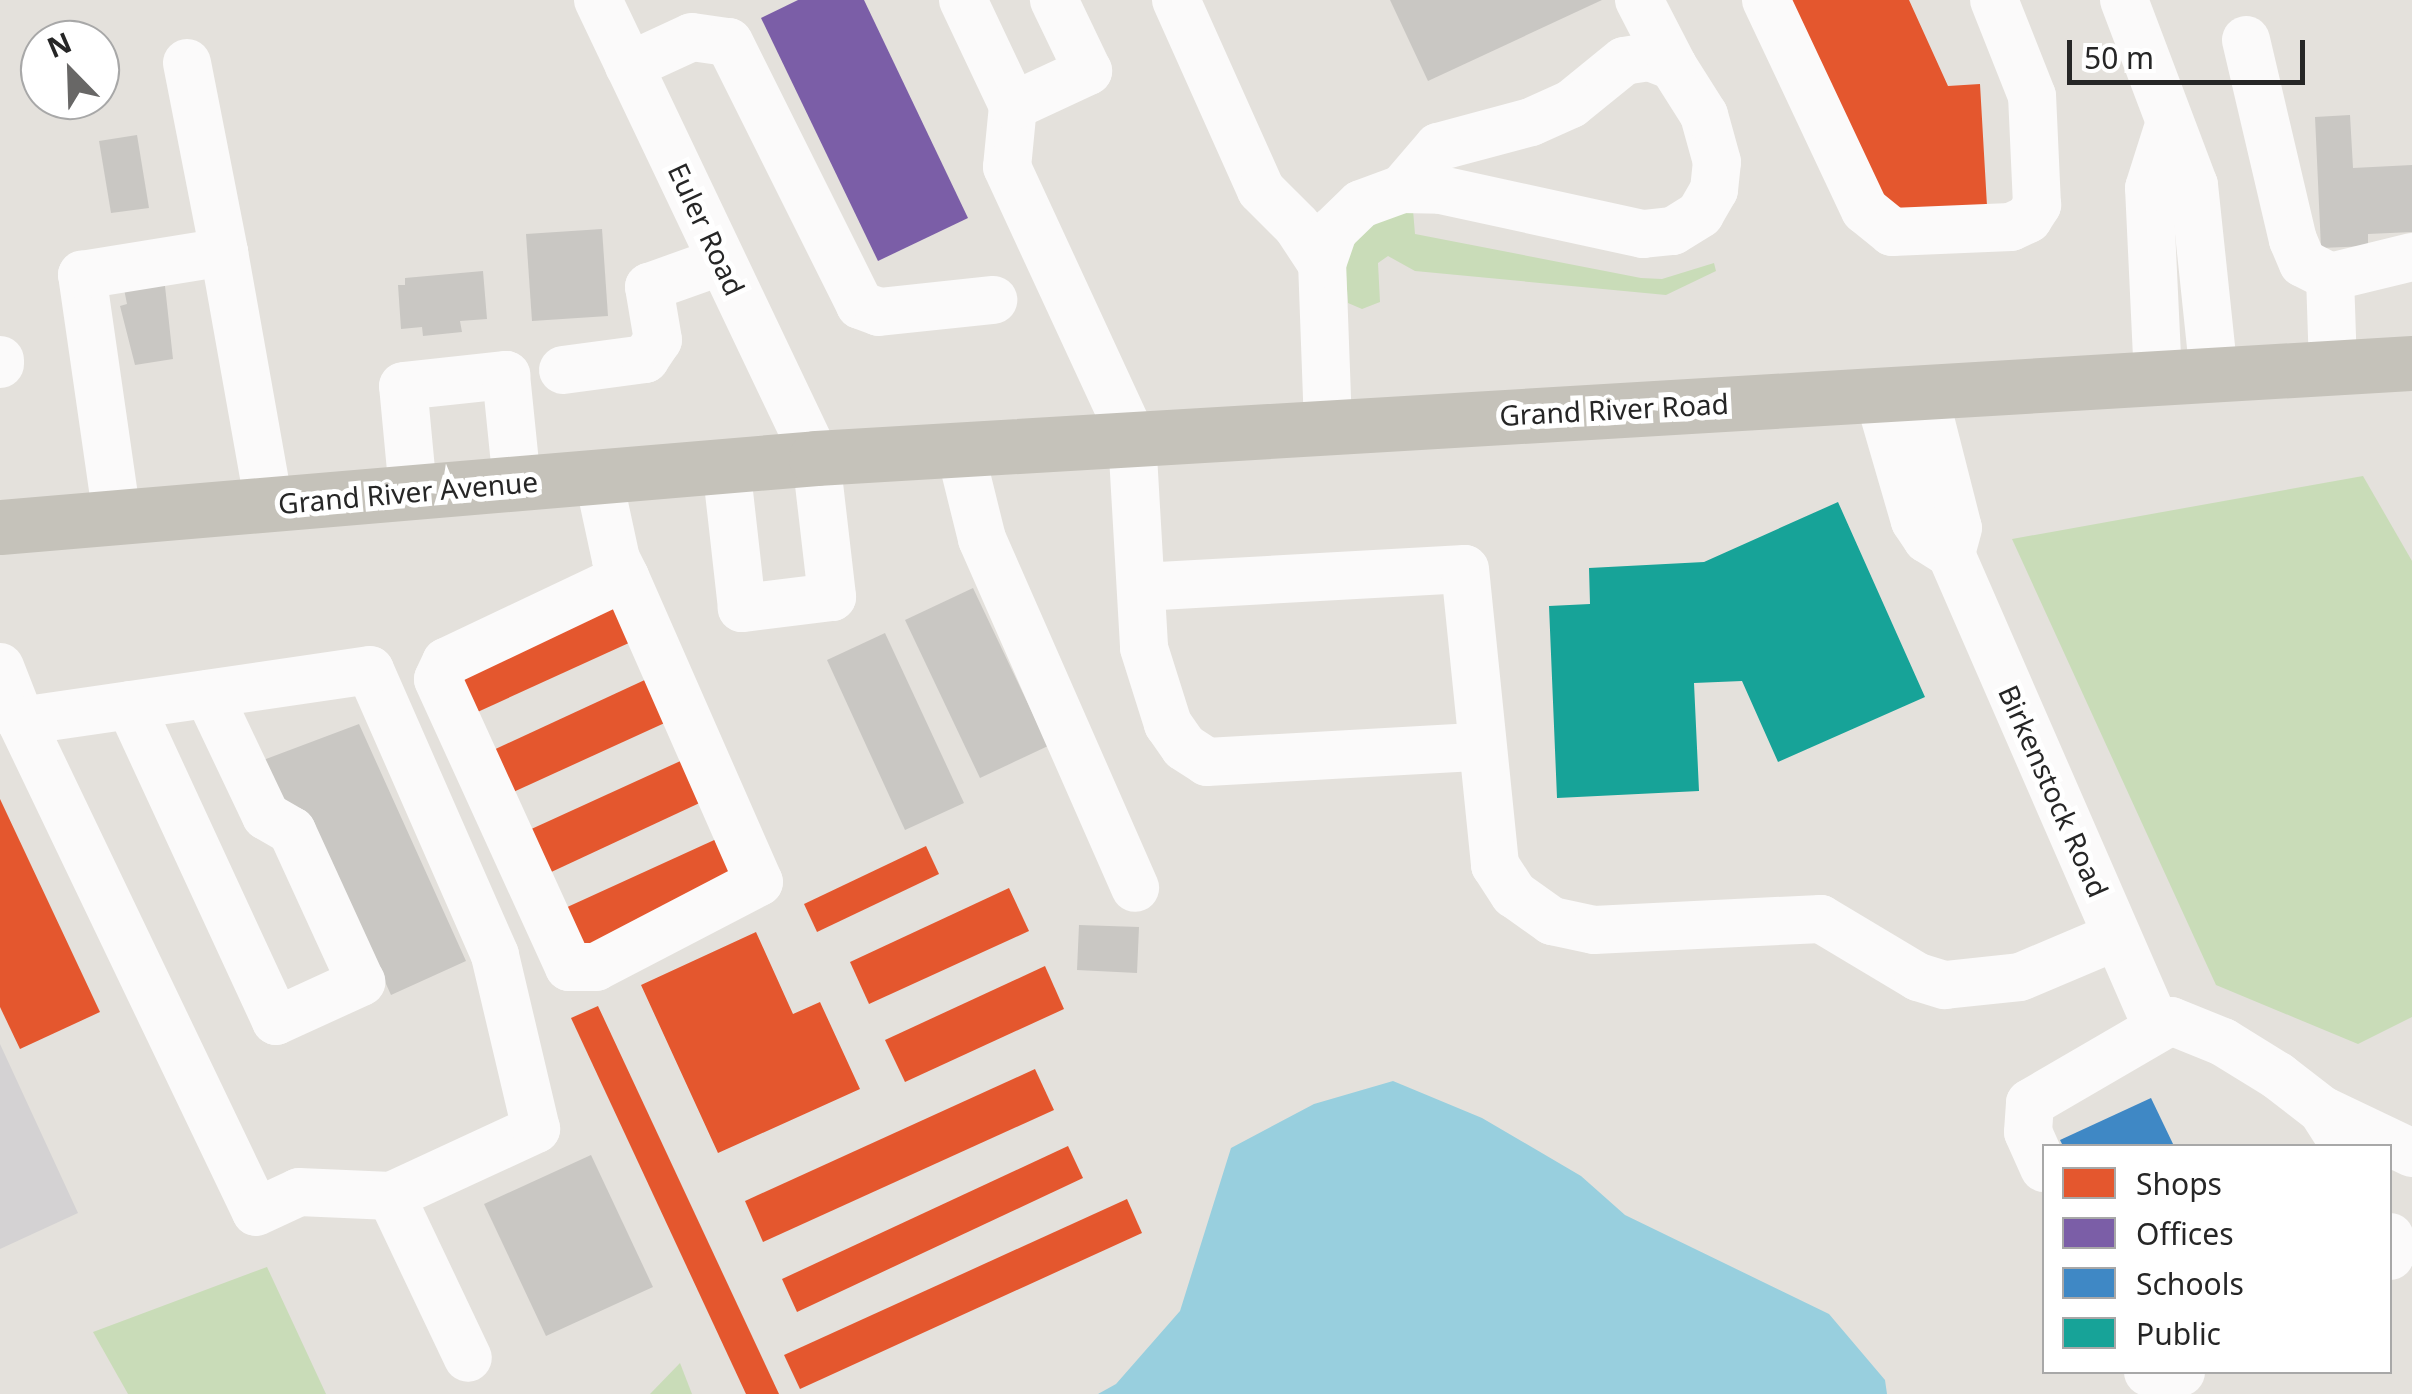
<!DOCTYPE html>
<html>
<head>
<meta charset="utf-8">
<style>
	body { margin:0 }
	#map { position:relative; width:2412px; height:1394px; overflow:hidden; background:#e4e1dc; font-family:"Noto Sans",sans-serif }
	div>[style] { position:absolute }
	.industrial>* { inset:0; background:#d4d2d3 }
	.green>* { inset:0; background:#c9dcb8 }
	.water>* { inset:0; background:#98cfde }
	.shops>* { inset:0; background:#e4572e }
	.offices>* { inset:0; background:#7b5ea7 }
	.schools>* { inset:0; background:#3f88c5 }
	.public>* { inset:0; background:#17a398 }
	.building>* { inset:0; background:#c9c7c3 }
	.minor>* { height:48px; margin:-24px; padding:0 24px; transform-origin:24px; border-radius:24px; background:#fbfafa }
	.major>* { height:55px; margin:-27.5px; padding:0 27.5px; transform-origin:27.5px; border-radius:27.5px; background:#c5c2ba }
	span { translate:-50% -50%; white-space:nowrap; text-align:center; line-height:1.15; -webkit-text-stroke:10px #fff; paint-order:stroke }
	.street-label { font-size:28px; color:#262626 }
	.legend { position:absolute; left:2042px; top:1144px; width:350px; height:230px; box-sizing:border-box; background:#fff; border:2px solid #a8a8a8; margin:0; padding:12px 18px; list-style:none; font-size:30px; color:#262626 }
	.legend li { display:flex; align-items:center; gap:20px; height:50px }
	.legend b { width:50px; border:2px solid #a8a8a8 }
	.north { position:absolute; left:20px; top:20px; width:100px; height:100px; box-sizing:border-box; background:#fff; border:2px solid #a8a8a8; border-radius:50%; rotate:337deg; font-size:28px; font-weight:700; line-height:40px; text-align:center; color:#262626 }
	.north::after { content:''; display:block; margin:auto; width:35px; height:45px; background:#686766; clip-path:polygon(50% 0,100% 100%,50% 72%,0 100%) }
	.scale { position:absolute; left:2067px; top:40px; width:238px; height:45px; box-sizing:border-box; border:5px solid #262626; border-top:0; padding-left:12px; font-size:30px; line-height:35px; white-space:nowrap; color:#262626; -webkit-text-stroke:8px #fff; paint-order:stroke }
</style>
</head>
<body>
<div id="map">
	<div class="industrial">
		<i style="clip-path:polygon(0 1044px,78px 1213px,0 1249px)"></i>
	</div>
	<div class="green">
		<i style="clip-path:polygon(1413px 210px,1415px 234px,1641px 278px,1662px 279px,1714px 263px,1716px 271px,1666px 295px,1415px 271px,1388px 256px,1378px 263px,1380px 302px,1362px 309px,1348px 303px,1345px 261px,1361px 226px)"></i>
		<i style="clip-path:polygon(2363px 476px,2412px 561px,2412px 1017px,2358px 1044px,2216px 985px,2012px 539px)"></i>
		<i style="clip-path:polygon(267px 1267px,326px 1394px,128px 1394px,93px 1332px)"></i>
		<i style="clip-path:polygon(680px 1363px,692px 1394px,650px 1394px)"></i>
	</div>
	<div class="water">
		<i style="clip-path:polygon(1393px 1081px,1482px 1118px,1581px 1176px,1625px 1215px,1829px 1314px,1885px 1380px,1887px 1394px,1098px 1394px,1116px 1384px,1180px 1311px,1231px 1148px,1314px 1104px)"></i>
	</div>
	<div class="shops">
		<i style="clip-path:polygon(1784px 0,1909px 0,1948px 86px,1980px 84px,1987px 206px,1883px 212px)"></i>
		<i style="clip-path:polygon(611px 599px,631px 642px,471px 715px,452px 673px)"></i>
		<i style="clip-path:polygon(649px 678px,669px 721px,509px 794px,489px 752px)"></i>
		<i style="clip-path:polygon(687px 758px,706px 800px,547px 874px,527px 831px)"></i>
		<i style="clip-path:polygon(0 799px,100px 1012px,20px 1049px,0 1007px)"></i>
		<i style="clip-path:polygon(723px 836px,742px 878px,583px 951px,563px 909px)"></i>
		<i style="clip-path:polygon(926px 846px,939px 874px,817px 932px,804px 904px)"></i>
		<i style="clip-path:polygon(1009px 888px,1029px 931px,869px 1004px,850px 962px)"></i>
		<i style="clip-path:polygon(756px 932px,793px 1014px,820px 1002px,860px 1089px,718px 1153px,641px 985px)"></i>
		<i style="clip-path:polygon(1045px 966px,1064px 1009px,905px 1082px,885px 1040px)"></i>
		<i style="clip-path:polygon(598px 1006px,779px 1394px,746px 1394px,571px 1018px)"></i>
		<i style="clip-path:polygon(1035px 1069px,1054px 1110px,763px 1242px,745px 1201px)"></i>
		<i style="clip-path:polygon(1068px 1146px,1083px 1178px,797px 1312px,782px 1279px)"></i>
		<i style="clip-path:polygon(1127px 1199px,1142px 1233px,800px 1389px,784px 1355px)"></i>
	</div>
	<div class="offices">
		<i style="clip-path:polygon(798px 0,864px 0,968px 218px,878px 261px,761px 18px)"></i>
	</div>
	<div class="schools">
		<i style="clip-path:polygon(2151px 1098px,2174px 1146px,2063px 1146px,2060px 1140px)"></i>
	</div>
	<div class="public">
		<i style="clip-path:polygon(1838px 502px,1925px 697px,1778px 762px,1742px 681px,1694px 683px,1699px 791px,1557px 798px,1549px 606px,1590px 604px,1589px 568px,1704px 562px)"></i>
	</div>
	<div class="building">
		<i style="clip-path:polygon(1390px 0,1602px 0,1428px 81px)"></i>
		<i style="clip-path:polygon(2350px 115px,2353px 168px,2412px 165px,2412px 232px,2368px 234px,2368px 246px,2321px 248px,2315px 117px)"></i>
		<i style="clip-path:polygon(137px 135px,149px 208px,111px 213px,99px 141px)"></i>
		<i style="clip-path:polygon(602px 229px,608px 316px,532px 321px,526px 234px)"></i>
		<i style="clip-path:polygon(483px 271px,487px 319px,460px 321px,462px 332px,423px 336px,422px 327px,401px 329px,398px 285px,405px 285px,405px 278px)"></i>
		<i style="clip-path:polygon(164px 277px,173px 359px,135px 365px,120px 306px,127px 304px,123px 284px)"></i>
		<i style="clip-path:polygon(973px 588px,1048px 746px,980px 778px,905px 620px)"></i>
		<i style="clip-path:polygon(885px 633px,964px 803px,905px 830px,827px 660px)"></i>
		<i style="clip-path:polygon(359px 724px,466px 961px,391px 995px,315px 827px,282px 803px,258px 762px)"></i>
		<i style="clip-path:polygon(1079px 925px,1139px 927px,1137px 973px,1077px 970px)"></i>
		<i style="clip-path:polygon(591px 1155px,653px 1287px,546px 1336px,484px 1204px)"></i>
	</div>
	<div class="minor">
		<i style="left:598px;top:0;width:507px;rotate:64.55deg"></i>
		<i style="left:816px;top:458px;width:140px;rotate:83.4deg"></i>
		<i style="left:832px;top:597px;width:91px;rotate:173deg"></i>
		<i style="left:742px;top:608px;width:144px;rotate:-96.4deg"></i>
		<i style="left:963px;top:0;width:117px;rotate:64.7deg"></i>
		<i style="left:1013px;top:106px;width:61px;rotate:95.6deg"></i>
		<i style="left:1007px;top:167px;width:298px;rotate:65.2deg"></i>
		<i style="left:1132px;top:438px;width:210px;rotate:86.7deg"></i>
		<i style="left:1144px;top:648px;width:80px;rotate:72.5deg"></i>
		<i style="left:1168px;top:724px;width:28px;rotate:55deg"></i>
		<i style="left:1184px;top:747px;width:27px;rotate:33deg"></i>
		<i style="left:1207px;top:762px;width:272px;rotate:-3.2deg"></i>
		<i style="left:1176px;top:0;width:208px;rotate:65.9deg"></i>
		<i style="left:1261px;top:190px;width:51px;rotate:45deg"></i>
		<i style="left:1297px;top:226px;width:45px;rotate:56.7deg"></i>
		<i style="left:1639px;top:0;width:74px;rotate:62.7deg"></i>
		<i style="left:1766px;top:0;width:232px;rotate:64.8deg"></i>
		<i style="left:1865px;top:210px;width:35px;rotate:39deg"></i>
		<i style="left:1892px;top:232px;width:119px;rotate:-2.4deg"></i>
		<i style="left:2011px;top:227px;width:19px;rotate:-25deg"></i>
		<i style="left:2028px;top:219px;width:17px;rotate:-57deg"></i>
		<i style="left:2037px;top:205px;width:109px;rotate:-92.6deg"></i>
		<i style="left:2032px;top:96px;width:103px;rotate:-111.6deg"></i>
		<i style="left:2124px;top:0;width:198px;rotate:69.3deg"></i>
		<i style="left:2194px;top:185px;width:190px;rotate:84deg"></i>
		<i style="left:2246px;top:40px;width:205px;rotate:76.8deg"></i>
		<i style="left:2293px;top:240px;width:25px;rotate:67deg"></i>
		<i style="left:2303px;top:263px;width:30px;rotate:27deg"></i>
		<i style="left:187px;top:63px;width:193px;rotate:78.9deg"></i>
		<i style="left:629px;top:66px;width:69px;rotate:-24.7deg"></i>
		<i style="left:692px;top:37px;width:37px;rotate:8deg"></i>
		<i style="left:729px;top:42px;width:294px;rotate:63.5deg"></i>
		<i style="left:860px;top:305px;width:20px;rotate:20deg"></i>
		<i style="left:879px;top:312px;width:115px;rotate:-6deg"></i>
		<i style="left:1013px;top:106px;width:83px;rotate:-25deg"></i>
		<i style="left:1088px;top:71px;width:79px;rotate:-115.6deg"></i>
		<i style="left:0;top:360px;width:4px;rotate:90deg"></i>
		<i style="left:2333px;top:367px;width:90px;rotate:-91.9deg"></i>
		<i style="left:2330px;top:277px;width:84px;rotate:-13.7deg"></i>
		<i style="left:563px;top:370px;width:83px;rotate:-7.6deg"></i>
		<i style="left:645px;top:359px;width:23px;rotate:-56deg"></i>
		<i style="left:658px;top:340px;width:54px;rotate:-99.6deg"></i>
		<i style="left:649px;top:287px;width:77px;rotate:-19.6deg"></i>
		<i style="left:2158px;top:378px;width:190px;rotate:-92.7deg"></i>
		<i style="left:2149px;top:188px;width:63px;rotate:-72.4deg"></i>
		<i style="left:1923px;top:391px;width:141px;rotate:75.7deg"></i>
		<i style="left:1958px;top:528px;width:27px;rotate:105deg"></i>
		<i style="left:1878px;top:394px;width:132px;rotate:73.8deg"></i>
		<i style="left:1915px;top:521px;width:22px;rotate:56deg"></i>
		<i style="left:1927px;top:539px;width:28px;rotate:32deg"></i>
		<i style="left:1951px;top:554px;width:516px;rotate:66.47deg"></i>
		<i style="left:1328px;top:425px;width:161px;rotate:-92.1deg"></i>
		<i style="left:1322px;top:264px;width:36px;rotate:-71deg"></i>
		<i style="left:1334px;top:230px;width:37px;rotate:-44deg"></i>
		<i style="left:1361px;top:204px;width:44px;rotate:-20.1deg"></i>
		<i style="left:1402px;top:189px;width:39px;rotate:1deg"></i>
		<i style="left:1441px;top:190px;width:207px;rotate:12.3deg"></i>
		<i style="left:1643px;top:234px;width:30px;rotate:-6deg"></i>
		<i style="left:1673px;top:231px;width:32px;rotate:-32deg"></i>
		<i style="left:1700px;top:214px;width:28px;rotate:-60deg"></i>
		<i style="left:1714px;top:190px;width:28px;rotate:-84deg"></i>
		<i style="left:1717px;top:162px;width:49px;rotate:-105.5deg"></i>
		<i style="left:1704px;top:115px;width:58px;rotate:-122.3deg"></i>
		<i style="left:1673px;top:66px;width:26px;rotate:-159deg"></i>
		<i style="left:1649px;top:57px;width:25px;rotate:171deg"></i>
		<i style="left:1624px;top:61px;width:68px;rotate:140.9deg"></i>
		<i style="left:1571px;top:104px;width:44px;rotate:155.8deg"></i>
		<i style="left:1531px;top:122px;width:96px;rotate:165deg"></i>
		<i style="left:1438px;top:147px;width:55px;rotate:130.6deg"></i>
		<i style="left:960px;top:450px;width:92px;rotate:76.1deg"></i>
		<i style="left:982px;top:539px;width:381px;rotate:66.3deg"></i>
		<i style="left:598px;top:476px;width:85px;rotate:77.8deg"></i>
		<i style="left:616px;top:559px;width:20px;rotate:63deg"></i>
		<i style="left:625px;top:577px;width:333px;rotate:66.3deg"></i>
		<i style="left:759px;top:882px;width:184px;rotate:152.5deg"></i>
		<i style="left:596px;top:967px;width:27px;rotate:180deg"></i>
		<i style="left:569px;top:967px;width:316px;rotate:-114.5deg"></i>
		<i style="left:438px;top:679px;width:19px;rotate:-65deg"></i>
		<i style="left:446px;top:662px;width:198px;rotate:-25.4deg"></i>
		<i style="left:413px;top:491px;width:105px;rotate:-95.4deg"></i>
		<i style="left:403px;top:386px;width:104px;rotate:-6.1deg"></i>
		<i style="left:506px;top:375px;width:109px;rotate:84.2deg"></i>
		<i style="left:117px;top:517px;width:245px;rotate:-98.2deg"></i>
		<i style="left:82px;top:275px;width:144px;rotate:-9.2deg"></i>
		<i style="left:224px;top:252px;width:256px;rotate:79.9deg"></i>
		<i style="left:1141px;top:587px;width:324px;rotate:-3.2deg"></i>
		<i style="left:1465px;top:569px;width:298px;rotate:84.2deg"></i>
		<i style="left:1495px;top:865px;width:35px;rotate:57deg"></i>
		<i style="left:1514px;top:894px;width:47px;rotate:35.4deg"></i>
		<i style="left:1552px;top:921px;width:43px;rotate:12.1deg"></i>
		<i style="left:1594px;top:930px;width:227px;rotate:-2.8deg"></i>
		<i style="left:1821px;top:919px;width:113px;rotate:30.9deg"></i>
		<i style="left:1918px;top:977px;width:28px;rotate:17deg"></i>
		<i style="left:1945px;top:985px;width:75px;rotate:-6.1deg"></i>
		<i style="left:2020px;top:977px;width:105px;rotate:-22.9deg"></i>
		<i style="left:0;top:667px;width:58px;rotate:68.7deg"></i>
		<i style="left:21px;top:721px;width:544px;rotate:64.42deg"></i>
		<i style="left:256px;top:1212px;width:47px;rotate:-24.9deg"></i>
		<i style="left:299px;top:1192px;width:92px;rotate:2.5deg"></i>
		<i style="left:391px;top:1196px;width:160px;rotate:-24.8deg"></i>
		<i style="left:536px;top:1129px;width:179px;rotate:-103.3deg"></i>
		<i style="left:495px;top:955px;width:311px;rotate:-113.7deg"></i>
		<i style="left:370px;top:670px;width:353px;rotate:171.7deg"></i>
		<i style="left:130px;top:705px;width:348px;rotate:65.2deg"></i>
		<i style="left:276px;top:1021px;width:94px;rotate:-24.6deg"></i>
		<i style="left:361px;top:982px;width:166px;rotate:-114.6deg"></i>
		<i style="left:292px;top:831px;width:30px;rotate:-150deg"></i>
		<i style="left:266px;top:816px;width:135px;rotate:-115.4deg"></i>
		<i style="left:2322px;top:1110px;width:100px;rotate:25.5deg"></i>
		<i style="left:2044px;top:1168px;width:39px;rotate:-114deg"></i>
		<i style="left:2028px;top:1132px;width:29px;rotate:-86deg"></i>
		<i style="left:2030px;top:1103px;width:163px;rotate:-30.2deg"></i>
		<i style="left:2171px;top:1021px;width:56px;rotate:22deg"></i>
		<i style="left:2223px;top:1042px;width:65px;rotate:31.7deg"></i>
		<i style="left:2278px;top:1076px;width:56px;rotate:37.7deg"></i>
		<i style="left:2322px;top:1110px;width:43px;rotate:57.4deg"></i>
		<i style="left:391px;top:1196px;width:179px;rotate:64.6deg"></i>
		<i style="left:2390px;top:1237px;width:19px;rotate:90deg"></i>
		<i style="left:2148px;top:1372px;width:33px"></i>
	</div>
	<div class="major">
		<i style="left:0;top:527px;width:819px;rotate:-4.83deg"></i>
		<i style="left:816px;top:458px;width:1599px;rotate:-3.41deg"></i>
	</div>
	<div class="street-label">
		<span style="left:707px;top:229px;rotate:65deg">Euler Road</span>
		<span style="left:1614px;top:409px;rotate:-3deg">Grand River Road</span>
		<span style="left:408px;top:492px;rotate:-5deg">Grand River Avenue</span>
		<span style="left:2054px;top:791px;rotate:66deg">Birkenstock Road</span>
	</div>
	<ul class="legend">
	<li><b style="height:28px;background:#e4572e"></b>Shops</li>
	<li><b style="height:28px;background:#7b5ea7"></b>Offices</li>
	<li><b style="height:28px;background:#3f88c5"></b>Schools</li>
	<li><b style="height:28px;background:#17a398"></b>Public</li>
	</ul>
	<div class="north">N</div>
	<div class="scale">50 m</div>
</div>
</body>
</html>
